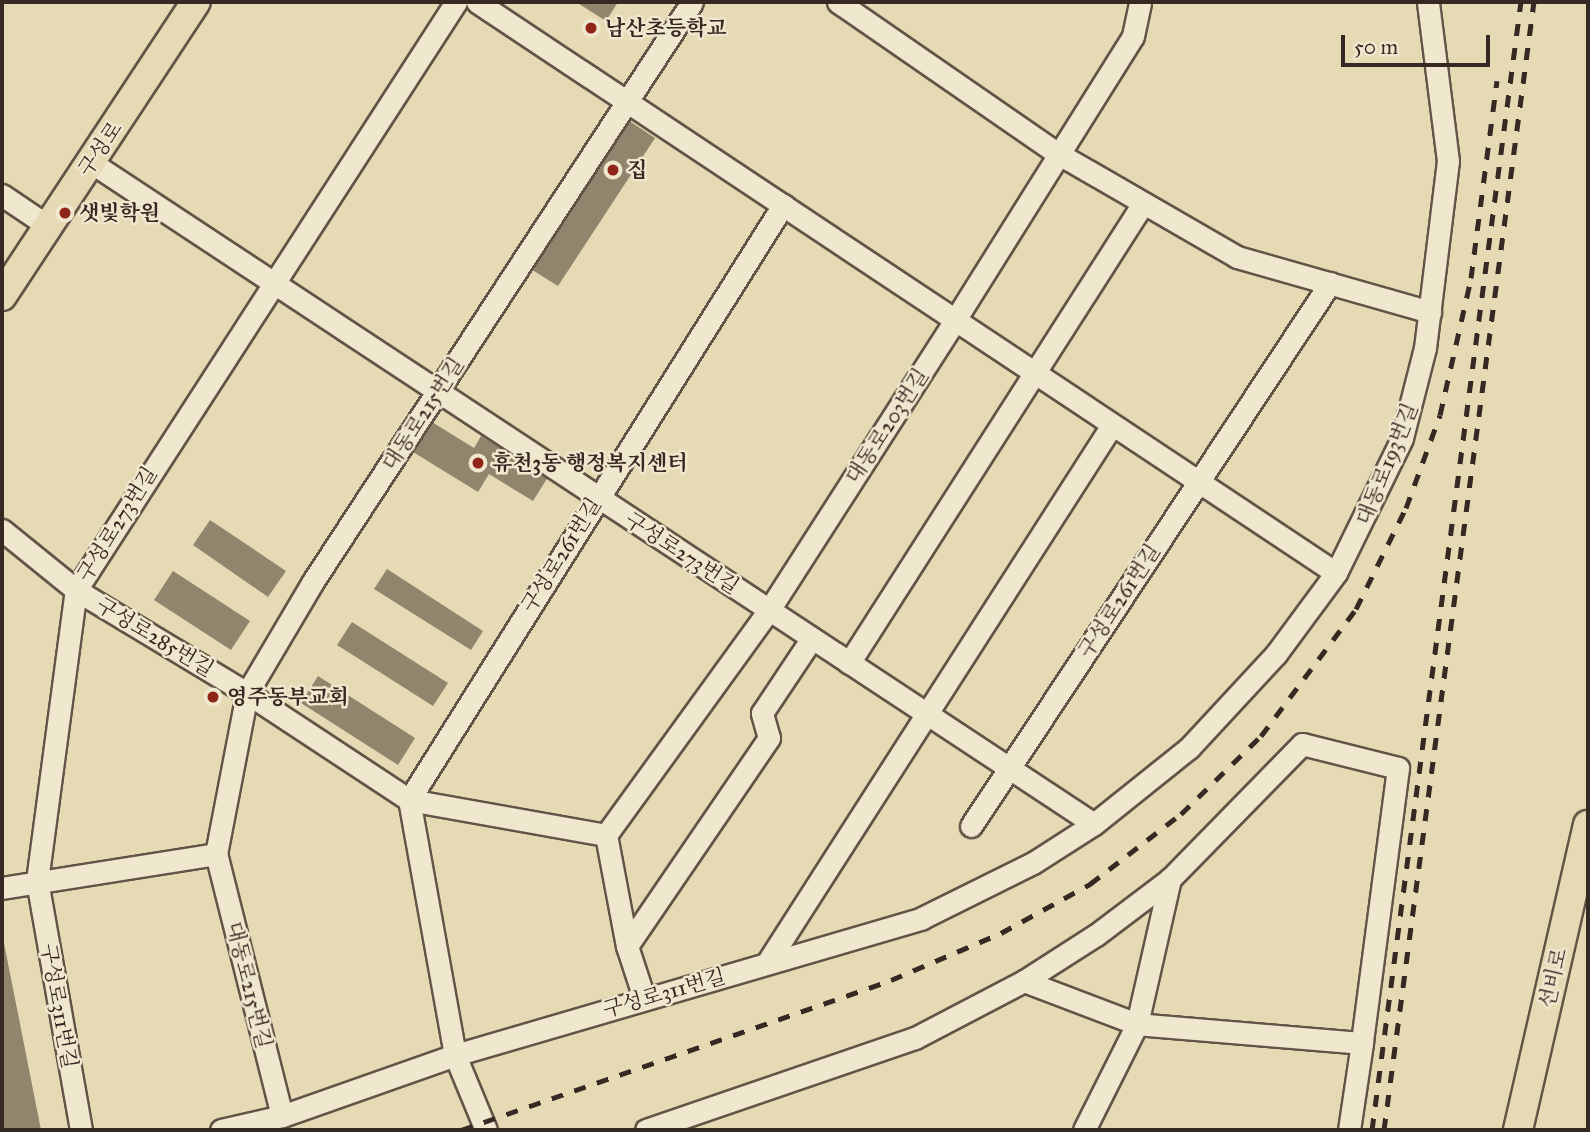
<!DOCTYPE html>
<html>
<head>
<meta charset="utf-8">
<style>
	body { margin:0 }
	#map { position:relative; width:1590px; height:1132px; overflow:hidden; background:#e6dab4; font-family:"IM FELL Great Primer","Noto Serif KR",serif }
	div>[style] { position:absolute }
	.building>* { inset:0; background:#92856e }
	.roads { filter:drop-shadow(2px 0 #625446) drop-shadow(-2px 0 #625446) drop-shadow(0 2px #625446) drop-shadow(0 -2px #625446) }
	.minor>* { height:21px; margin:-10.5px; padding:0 10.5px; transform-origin:10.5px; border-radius:10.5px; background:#efe7ce }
	.major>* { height:28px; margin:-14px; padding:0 14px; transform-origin:14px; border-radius:14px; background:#e6dab4 }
	.rail>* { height:5px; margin-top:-2.5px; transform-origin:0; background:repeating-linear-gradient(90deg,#362822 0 12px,transparent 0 24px) }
	.dots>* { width:19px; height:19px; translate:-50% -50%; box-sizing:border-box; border:4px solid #efe7ce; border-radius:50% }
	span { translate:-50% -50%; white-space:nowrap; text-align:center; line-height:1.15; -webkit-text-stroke:5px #efe7ce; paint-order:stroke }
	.poi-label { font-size:21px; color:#362822; font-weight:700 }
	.left { translate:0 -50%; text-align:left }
	.street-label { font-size:21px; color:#362822 }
	.frame { position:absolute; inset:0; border:4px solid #362822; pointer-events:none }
	.scale { position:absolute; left:1341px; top:35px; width:149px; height:32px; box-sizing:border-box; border:4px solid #362822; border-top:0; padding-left:9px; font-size:21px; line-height:24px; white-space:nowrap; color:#362822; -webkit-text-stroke:5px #efe7ce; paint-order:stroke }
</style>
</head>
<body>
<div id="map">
	<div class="building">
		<i style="clip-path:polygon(576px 2px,618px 2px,606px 21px)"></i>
		<i style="clip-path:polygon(625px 118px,655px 138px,558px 286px,529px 268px)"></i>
		<i style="clip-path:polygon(432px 422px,474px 448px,481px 436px,548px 477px,533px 501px,489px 474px,478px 492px,413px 452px)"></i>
		<i style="clip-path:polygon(210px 520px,286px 571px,268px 597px,193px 545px)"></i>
		<i style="clip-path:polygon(387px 569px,483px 631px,471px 650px,374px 589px)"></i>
		<i style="clip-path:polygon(173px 571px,250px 621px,231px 650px,154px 600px)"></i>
		<i style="clip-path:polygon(352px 622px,448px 683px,433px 706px,337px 645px)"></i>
		<i style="clip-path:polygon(318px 676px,415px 738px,398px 765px,301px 703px)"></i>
		<i style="clip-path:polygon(2px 938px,3px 938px,41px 1130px,2px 1130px)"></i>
	</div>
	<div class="roads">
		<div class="minor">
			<i style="left:477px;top:2px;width:1031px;rotate:33.61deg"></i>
			<i style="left:838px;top:2px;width:266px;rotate:34.6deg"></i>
			<i style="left:1057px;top:153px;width:208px;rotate:30deg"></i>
			<i style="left:1237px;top:257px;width:201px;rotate:15.9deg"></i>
			<i style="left:92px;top:163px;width:1200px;rotate:33.41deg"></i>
			<i style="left:2px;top:195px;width:55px;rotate:34deg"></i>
			<i style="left:2px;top:530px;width:95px;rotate:39deg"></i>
			<i style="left:76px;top:590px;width:200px;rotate:31.1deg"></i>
			<i style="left:247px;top:693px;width:194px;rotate:33.4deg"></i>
			<i style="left:409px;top:800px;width:200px;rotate:10.1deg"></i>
			<i style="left:849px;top:663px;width:544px;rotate:-57.39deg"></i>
			<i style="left:971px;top:826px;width:651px;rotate:-56.53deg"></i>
			<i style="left:606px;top:835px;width:278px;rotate:-54.1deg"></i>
			<i style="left:769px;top:610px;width:345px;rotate:-57.3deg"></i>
			<i style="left:955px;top:320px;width:335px;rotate:-57.9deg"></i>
			<i style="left:1133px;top:36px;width:35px;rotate:-78deg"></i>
			<i style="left:606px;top:835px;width:113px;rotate:79.3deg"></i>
			<i style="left:627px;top:946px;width:55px;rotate:71.9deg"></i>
			<i style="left:2px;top:888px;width:217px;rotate:-9deg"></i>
			<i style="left:627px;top:946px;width:252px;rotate:-55.7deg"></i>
			<i style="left:769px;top:738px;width:26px;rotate:-106deg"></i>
			<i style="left:762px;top:713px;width:90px;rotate:-56.3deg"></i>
			<i style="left:767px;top:963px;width:639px;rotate:-57.33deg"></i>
			<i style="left:282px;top:1116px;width:270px;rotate:-104.1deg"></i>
			<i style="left:216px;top:854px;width:164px;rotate:-79.1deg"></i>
			<i style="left:247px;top:693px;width:128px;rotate:-59.4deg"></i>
			<i style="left:312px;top:583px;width:694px;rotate:-56.81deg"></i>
			<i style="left:81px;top:1130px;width:253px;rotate:-100deg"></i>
			<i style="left:37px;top:881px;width:294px;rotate:-82.4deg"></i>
			<i style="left:76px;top:590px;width:700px;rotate:-57.13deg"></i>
			<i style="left:221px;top:1130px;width:63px;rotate:-12.9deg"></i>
			<i style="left:282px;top:1116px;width:183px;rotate:-19.4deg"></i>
			<i style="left:455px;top:1055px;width:487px;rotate:-16.3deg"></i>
			<i style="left:922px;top:918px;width:124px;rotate:-26.4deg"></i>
			<i style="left:1033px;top:863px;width:72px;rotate:-32.6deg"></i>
			<i style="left:1094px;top:824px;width:122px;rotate:-38.7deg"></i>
			<i style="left:1189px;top:748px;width:128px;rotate:-47.2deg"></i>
			<i style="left:1276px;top:654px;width:101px;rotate:-53.5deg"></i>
			<i style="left:1336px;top:573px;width:150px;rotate:-63.9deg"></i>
			<i style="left:1402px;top:438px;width:93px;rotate:-75.7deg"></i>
			<i style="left:1425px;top:348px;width:188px;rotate:-83deg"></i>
			<i style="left:1448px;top:161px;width:160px;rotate:-97.2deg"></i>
			<i style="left:486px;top:1130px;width:81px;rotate:-112.5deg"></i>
			<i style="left:455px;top:1055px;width:259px;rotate:-100.2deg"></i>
			<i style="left:409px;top:800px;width:703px;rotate:-57.85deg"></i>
			<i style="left:646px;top:1130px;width:284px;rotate:-18.9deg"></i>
			<i style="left:915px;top:1038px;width:123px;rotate:-27.6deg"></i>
			<i style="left:1024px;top:981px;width:85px;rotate:-32.6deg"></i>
			<i style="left:1096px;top:935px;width:93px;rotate:-37.1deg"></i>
			<i style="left:1170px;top:879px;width:189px;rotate:-45.6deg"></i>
			<i style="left:1302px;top:744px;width:99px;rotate:14deg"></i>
			<i style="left:1398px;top:768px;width:277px;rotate:97.5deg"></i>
			<i style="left:1362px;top:1043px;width:226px;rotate:-175.2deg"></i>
			<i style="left:1137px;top:1024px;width:121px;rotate:-159.2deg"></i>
			<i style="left:1084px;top:1130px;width:119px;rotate:-63.4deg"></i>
			<i style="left:1137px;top:1024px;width:149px;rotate:-77.2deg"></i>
			<i style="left:1349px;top:1130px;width:88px;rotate:-81.5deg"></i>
		</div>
		<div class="major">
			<i style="left:2px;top:296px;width:352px;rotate:-56.6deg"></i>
			<i style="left:1518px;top:1130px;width:313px;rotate:-77.1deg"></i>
		</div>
	</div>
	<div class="rail">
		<i style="left:461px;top:1130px;width:455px;rotate:-19.2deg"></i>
		<i style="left:891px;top:980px;width:120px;rotate:-23.1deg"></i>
		<i style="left:1001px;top:933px;width:102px;rotate:-28.8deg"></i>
		<i style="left:1090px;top:884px;width:115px;rotate:-37.6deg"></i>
		<i style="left:1181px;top:814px;width:112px;rotate:-44.3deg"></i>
		<i style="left:1261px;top:736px;width:159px;rotate:-53.2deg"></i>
		<i style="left:1356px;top:609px;width:113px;rotate:-63.7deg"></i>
		<i style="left:1406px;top:508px;width:99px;rotate:-69.9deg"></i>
		<i style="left:1440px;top:415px;width:140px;rotate:-77.2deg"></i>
		<i style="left:1471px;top:278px;width:199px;rotate:-82.5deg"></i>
		<i style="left:1372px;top:1130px;width:1138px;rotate:-82.48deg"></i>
		<i style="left:1384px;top:1130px;width:1138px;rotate:-82.43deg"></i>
	</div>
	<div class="dots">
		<i style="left:591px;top:28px;background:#8f2418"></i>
		<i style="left:613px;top:170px;background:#8f2418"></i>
		<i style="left:65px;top:213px;background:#8f2418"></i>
		<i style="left:478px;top:463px;background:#8f2418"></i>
		<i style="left:213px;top:697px;background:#8f2418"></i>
	</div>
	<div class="poi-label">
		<span class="left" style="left:605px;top:28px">남산초등학교</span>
		<span class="left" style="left:627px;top:170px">집</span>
		<span class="left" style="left:79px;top:213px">샛빛학원</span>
		<span class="left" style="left:492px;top:463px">휴천3동 행정복지센터</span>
		<span class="left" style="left:227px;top:697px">영주동부교회</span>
	</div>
	<div class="street-label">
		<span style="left:100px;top:149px;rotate:-56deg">구성로</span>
		<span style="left:423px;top:414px;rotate:-57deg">대동로215번길</span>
		<span style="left:887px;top:426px;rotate:-57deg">대동로203번길</span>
		<span style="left:1387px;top:464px;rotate:-68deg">대동로193번길</span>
		<span style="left:117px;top:524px;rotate:-58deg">구성로273번길</span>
		<span style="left:682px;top:553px;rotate:33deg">구성로273번길</span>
		<span style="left:561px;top:555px;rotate:-58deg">구성로261번길</span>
		<span style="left:1119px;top:601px;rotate:-57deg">구성로261번길</span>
		<span style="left:155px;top:637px;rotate:31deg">구성로285번길</span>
		<span style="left:1553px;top:978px;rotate:-77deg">선비로</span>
		<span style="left:249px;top:985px;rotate:76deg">대동로215번길</span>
		<span style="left:664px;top:993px;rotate:-16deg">구성로311번길</span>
		<span style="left:59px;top:1006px;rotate:80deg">구성로311번길</span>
	</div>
	<div class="frame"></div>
	<div class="scale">50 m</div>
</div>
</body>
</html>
